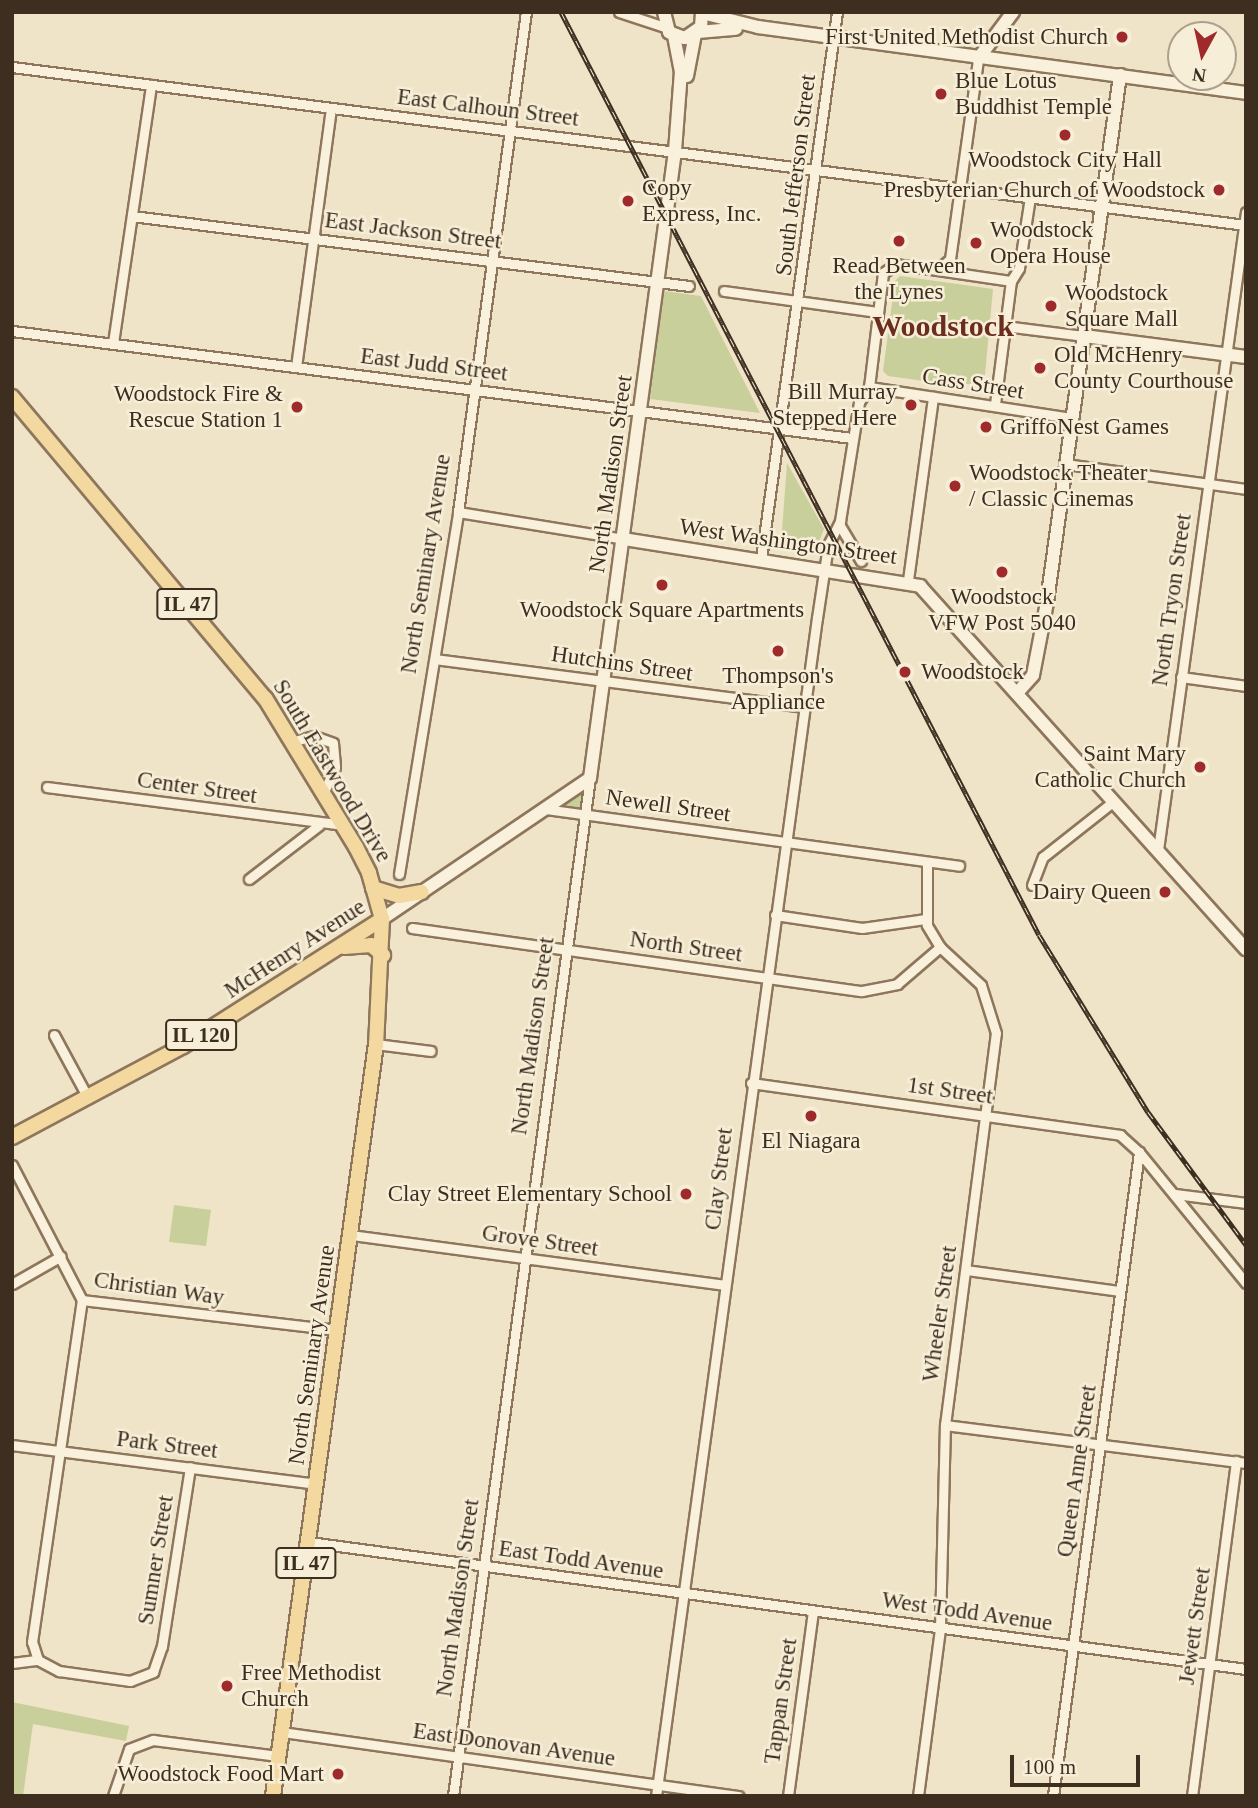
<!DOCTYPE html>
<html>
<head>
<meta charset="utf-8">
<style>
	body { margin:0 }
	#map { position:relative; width:1258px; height:1808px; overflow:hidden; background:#f0e4c8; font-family:Georgia,serif }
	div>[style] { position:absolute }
	.green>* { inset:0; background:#c9cf9b }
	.roads { filter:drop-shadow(2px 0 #8d765c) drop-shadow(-2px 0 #8d765c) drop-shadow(0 2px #8d765c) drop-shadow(0 -2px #8d765c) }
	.street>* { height:9px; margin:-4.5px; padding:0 4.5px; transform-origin:4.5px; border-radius:4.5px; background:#faf1dc }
	.secondary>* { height:12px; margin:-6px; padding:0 6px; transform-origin:6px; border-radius:6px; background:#faf1dc }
	.primary>* { height:14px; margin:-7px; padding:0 7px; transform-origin:7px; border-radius:7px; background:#f3d9a0 }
	.rail>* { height:5px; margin-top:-2.5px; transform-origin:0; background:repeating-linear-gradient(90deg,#f7eed8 0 8px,#3d2e20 0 16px); box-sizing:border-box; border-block:2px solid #3d2e20 }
	.dots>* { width:19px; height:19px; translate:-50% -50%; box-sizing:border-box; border:4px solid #f7eed8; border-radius:50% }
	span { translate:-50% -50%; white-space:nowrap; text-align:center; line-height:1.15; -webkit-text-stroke:5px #f7eed8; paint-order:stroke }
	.shield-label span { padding:2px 5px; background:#f7eed8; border:2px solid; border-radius:5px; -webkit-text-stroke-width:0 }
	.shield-label { font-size:21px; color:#3d2e20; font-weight:700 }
	.poi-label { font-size:23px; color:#3d2e20 }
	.right { translate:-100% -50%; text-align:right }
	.left { translate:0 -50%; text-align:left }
	.street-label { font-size:23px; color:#3d2e20 }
	.district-label { font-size:30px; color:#6b2e1e; font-weight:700 }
	.frame { position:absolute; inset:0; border:14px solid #3d2e20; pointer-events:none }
	.north { position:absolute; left:1167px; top:21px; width:70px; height:70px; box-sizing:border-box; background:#f7eed8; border:2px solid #ada18e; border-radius:50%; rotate:188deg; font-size:19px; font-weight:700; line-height:28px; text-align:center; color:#3d2e20 }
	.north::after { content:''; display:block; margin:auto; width:24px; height:32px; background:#9e2a2b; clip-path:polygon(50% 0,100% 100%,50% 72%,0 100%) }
	.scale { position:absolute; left:1010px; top:1755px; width:130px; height:32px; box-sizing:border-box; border:4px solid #3d2e20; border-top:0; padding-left:9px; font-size:21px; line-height:24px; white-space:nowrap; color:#3d2e20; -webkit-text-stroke:5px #f7eed8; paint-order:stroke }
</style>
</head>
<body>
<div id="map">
	<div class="green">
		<i style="clip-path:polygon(900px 276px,993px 289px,984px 385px,931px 382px,888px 376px,883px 371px,895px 281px)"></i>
		<i style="clip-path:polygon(664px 291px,701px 296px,760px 413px,650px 399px)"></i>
		<i style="clip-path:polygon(787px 463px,824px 529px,815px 552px,781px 544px)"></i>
		<i style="clip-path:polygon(582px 789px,581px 811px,558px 808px)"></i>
		<i style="clip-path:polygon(174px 1205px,211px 1210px,206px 1246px,169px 1242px)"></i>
		<i style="clip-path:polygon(12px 1702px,129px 1726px,126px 1741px,33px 1724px,23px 1796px,12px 1796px)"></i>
	</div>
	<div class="roads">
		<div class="street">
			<i style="left:619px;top:12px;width:48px;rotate:18.1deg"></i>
			<i style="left:12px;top:67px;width:1244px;rotate:7.3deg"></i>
			<i style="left:132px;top:216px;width:561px;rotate:7.16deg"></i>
			<i style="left:937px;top:270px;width:17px;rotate:-40deg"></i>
			<i style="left:950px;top:259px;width:202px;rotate:-82deg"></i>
			<i style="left:724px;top:291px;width:154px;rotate:7.8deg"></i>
			<i style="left:1005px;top:326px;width:80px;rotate:7.2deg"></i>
			<i style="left:12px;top:331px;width:847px;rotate:7.26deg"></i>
			<i style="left:113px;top:343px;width:261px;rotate:-81.6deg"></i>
			<i style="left:296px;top:367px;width:260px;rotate:-82.3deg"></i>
			<i style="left:869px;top:387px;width:115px;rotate:-83deg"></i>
			<i style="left:883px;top:273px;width:16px;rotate:-35deg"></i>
			<i style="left:896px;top:264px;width:116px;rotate:8.4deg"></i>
			<i style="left:869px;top:387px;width:205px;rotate:8.7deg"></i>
			<i style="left:995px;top:404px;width:124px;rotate:-82.6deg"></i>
			<i style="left:1011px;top:281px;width:15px;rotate:-58deg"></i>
			<i style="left:1019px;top:268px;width:72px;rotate:-81.2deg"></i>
			<i style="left:1066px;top:464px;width:182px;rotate:7.9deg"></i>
			<i style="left:458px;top:512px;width:168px;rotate:9.2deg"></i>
			<i style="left:839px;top:524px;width:43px;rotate:59.3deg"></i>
			<i style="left:761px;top:559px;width:552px;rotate:-82.09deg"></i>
			<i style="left:908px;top:580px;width:185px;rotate:-82.2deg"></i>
			<i style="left:435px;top:659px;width:372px;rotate:7.4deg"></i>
			<i style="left:1181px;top:677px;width:66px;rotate:7.9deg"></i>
			<i style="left:294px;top:741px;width:21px;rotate:-14deg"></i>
			<i style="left:314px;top:736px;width:20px;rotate:20deg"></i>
			<i style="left:333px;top:743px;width:24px;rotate:85deg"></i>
			<i style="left:335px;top:767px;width:27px;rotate:114deg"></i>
			<i style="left:47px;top:787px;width:297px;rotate:7.3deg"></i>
			<i style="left:545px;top:809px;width:418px;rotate:7.8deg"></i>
			<i style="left:1158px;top:850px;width:644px;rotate:-82.15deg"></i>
			<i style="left:399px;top:874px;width:367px;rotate:-80.7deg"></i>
			<i style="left:458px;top:512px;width:505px;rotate:-82.26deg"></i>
			<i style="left:249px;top:879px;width:88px;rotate:-37.6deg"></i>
			<i style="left:1032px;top:885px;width:30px;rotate:-69deg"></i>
			<i style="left:1043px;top:857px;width:90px;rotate:-38.3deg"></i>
			<i style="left:775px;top:915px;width:88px;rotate:8.5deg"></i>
			<i style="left:862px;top:928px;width:64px;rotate:-8.1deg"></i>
			<i style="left:412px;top:928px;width:454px;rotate:8deg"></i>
			<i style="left:862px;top:991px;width:36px;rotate:-11deg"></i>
			<i style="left:897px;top:984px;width:57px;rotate:-40.7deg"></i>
			<i style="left:54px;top:1035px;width:72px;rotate:61.6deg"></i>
			<i style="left:376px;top:1044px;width:55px;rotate:7.3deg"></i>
			<i style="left:751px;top:1083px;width:373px;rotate:8deg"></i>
			<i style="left:1120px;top:1135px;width:25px;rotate:42deg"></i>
			<i style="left:1139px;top:1152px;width:169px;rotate:50.8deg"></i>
			<i style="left:12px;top:1165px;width:152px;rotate:62.6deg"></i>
			<i style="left:82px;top:1300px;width:258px;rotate:6.7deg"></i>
			<i style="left:1175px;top:1194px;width:72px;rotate:7.2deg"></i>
			<i style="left:351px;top:1235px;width:377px;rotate:7.6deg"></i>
			<i style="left:966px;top:1270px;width:155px;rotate:7.8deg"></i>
			<i style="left:12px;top:1284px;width:56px;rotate:-29.7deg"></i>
			<i style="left:945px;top:1425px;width:303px;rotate:7.2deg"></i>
			<i style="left:12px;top:1445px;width:307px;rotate:7.3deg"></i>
			<i style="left:309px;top:1542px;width:946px;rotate:7.72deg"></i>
			<i style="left:38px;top:1660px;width:19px;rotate:-108deg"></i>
			<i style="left:32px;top:1642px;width:346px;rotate:-81.7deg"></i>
			<i style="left:12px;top:1663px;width:26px;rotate:-7deg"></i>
			<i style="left:38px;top:1660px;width:24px;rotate:28deg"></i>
			<i style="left:59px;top:1671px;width:72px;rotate:8deg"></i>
			<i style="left:130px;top:1681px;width:25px;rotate:-21deg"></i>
			<i style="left:153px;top:1672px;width:28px;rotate:-71deg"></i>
			<i style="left:162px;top:1646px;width:181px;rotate:-81.1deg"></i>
			<i style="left:282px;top:1732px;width:461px;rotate:8deg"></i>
			<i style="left:113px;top:1796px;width:50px;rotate:-71.2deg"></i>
			<i style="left:129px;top:1749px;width:26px;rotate:-21deg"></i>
			<i style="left:153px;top:1740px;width:126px;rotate:7.3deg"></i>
			<i style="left:453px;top:1796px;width:1027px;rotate:-82.34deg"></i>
			<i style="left:656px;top:1796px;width:1189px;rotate:-82.22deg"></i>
			<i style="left:817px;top:618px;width:74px;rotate:-81.4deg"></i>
			<i style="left:828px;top:545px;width:27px;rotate:-63deg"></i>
			<i style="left:840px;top:521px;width:121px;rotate:-80.9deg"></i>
			<i style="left:859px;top:402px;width:18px;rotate:-56deg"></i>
			<i style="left:788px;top:1796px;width:187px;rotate:-82.3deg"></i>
			<i style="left:918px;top:1796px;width:169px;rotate:-82.5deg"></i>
			<i style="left:940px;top:1628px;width:203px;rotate:-88.6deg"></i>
			<i style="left:945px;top:1425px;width:395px;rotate:-82.6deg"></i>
			<i style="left:996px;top:1033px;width:50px;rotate:-107.4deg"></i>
			<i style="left:981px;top:985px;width:56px;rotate:-137.2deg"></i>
			<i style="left:940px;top:947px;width:26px;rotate:-121deg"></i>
			<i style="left:927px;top:925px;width:63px;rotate:-90deg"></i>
			<i style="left:1053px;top:1796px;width:650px;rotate:-82.39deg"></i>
			<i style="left:1192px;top:1796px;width:338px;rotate:-82.5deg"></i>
		</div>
		<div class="secondary">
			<i style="left:664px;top:12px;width:21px;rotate:76deg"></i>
			<i style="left:669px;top:32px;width:17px;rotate:21deg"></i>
			<i style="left:685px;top:38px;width:19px;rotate:-35deg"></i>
			<i style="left:701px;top:27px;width:15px;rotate:-86deg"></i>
			<i style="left:702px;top:13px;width:58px;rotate:14deg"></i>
			<i style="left:758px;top:27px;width:492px;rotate:7.7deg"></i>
			<i style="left:698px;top:32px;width:38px;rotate:-5deg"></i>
			<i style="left:978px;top:59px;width:59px;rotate:-53.3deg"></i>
			<i style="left:687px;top:76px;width:43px;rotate:-79.2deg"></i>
			<i style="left:1084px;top:336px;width:163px;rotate:7.4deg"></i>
			<i style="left:624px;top:539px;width:300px;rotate:9deg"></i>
			<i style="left:920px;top:586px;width:488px;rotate:48.1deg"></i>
			<i style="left:1017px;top:693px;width:24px;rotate:-48deg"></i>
			<i style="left:1033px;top:675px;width:74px;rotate:-79.1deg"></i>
			<i style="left:1047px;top:602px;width:532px;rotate:-82.11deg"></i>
			<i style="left:382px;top:919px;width:251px;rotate:-34.1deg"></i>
			<i style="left:590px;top:778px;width:633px;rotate:-82.28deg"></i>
			<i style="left:675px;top:151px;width:79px;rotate:-85.7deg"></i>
			<i style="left:681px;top:72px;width:37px;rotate:-101deg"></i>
		</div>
		<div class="primary">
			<i style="left:12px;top:397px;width:393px;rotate:50deg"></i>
			<i style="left:265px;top:698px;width:175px;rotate:58.6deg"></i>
			<i style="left:356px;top:847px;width:29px;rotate:63deg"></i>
			<i style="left:369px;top:873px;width:48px;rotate:74.2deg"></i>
			<i style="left:382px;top:919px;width:125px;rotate:92.7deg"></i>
			<i style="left:376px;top:1044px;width:759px;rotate:97.8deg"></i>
			<i style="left:373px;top:888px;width:27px;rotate:17deg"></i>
			<i style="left:399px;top:896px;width:23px;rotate:-10deg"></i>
			<i style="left:344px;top:947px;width:27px;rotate:-4deg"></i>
			<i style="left:371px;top:945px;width:16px;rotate:40deg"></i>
			<i style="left:12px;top:1137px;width:194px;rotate:-28deg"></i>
			<i style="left:183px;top:1046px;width:236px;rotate:-32.5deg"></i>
		</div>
	</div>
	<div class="rail">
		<i style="left:561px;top:12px;width:1039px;rotate:62.62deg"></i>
		<i style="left:1039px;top:935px;width:208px;rotate:58.4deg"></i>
		<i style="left:1148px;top:1112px;width:165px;rotate:53.6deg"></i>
	</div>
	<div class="dots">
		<i style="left:1122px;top:37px;background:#9e2a2b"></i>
		<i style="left:941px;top:94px;background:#9e2a2b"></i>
		<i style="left:1065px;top:135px;background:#9e2a2b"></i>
		<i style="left:1219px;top:190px;background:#9e2a2b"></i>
		<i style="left:628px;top:201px;background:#9e2a2b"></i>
		<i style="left:899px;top:241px;background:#9e2a2b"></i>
		<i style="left:976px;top:243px;background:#9e2a2b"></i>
		<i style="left:1051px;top:306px;background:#9e2a2b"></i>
		<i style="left:1040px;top:368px;background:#9e2a2b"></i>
		<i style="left:911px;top:405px;background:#9e2a2b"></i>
		<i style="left:297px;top:407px;background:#9e2a2b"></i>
		<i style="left:986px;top:427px;background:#9e2a2b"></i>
		<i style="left:955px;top:486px;background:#9e2a2b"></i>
		<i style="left:1002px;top:572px;background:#9e2a2b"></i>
		<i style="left:662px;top:585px;background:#9e2a2b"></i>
		<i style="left:778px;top:651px;background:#9e2a2b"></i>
		<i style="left:905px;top:672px;background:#9e2a2b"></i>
		<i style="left:1200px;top:767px;background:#9e2a2b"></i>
		<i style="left:1165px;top:892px;background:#9e2a2b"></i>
		<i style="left:811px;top:1116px;background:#9e2a2b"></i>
		<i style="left:686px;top:1194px;background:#9e2a2b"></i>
		<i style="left:227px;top:1686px;background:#9e2a2b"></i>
		<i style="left:338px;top:1774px;background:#9e2a2b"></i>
	</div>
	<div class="shield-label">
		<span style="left:187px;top:604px">IL 47</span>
		<span style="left:201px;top:1035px">IL 120</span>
		<span style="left:306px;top:1563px">IL 47</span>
	</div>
	<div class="poi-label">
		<span class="right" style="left:1108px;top:37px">First United Methodist Church</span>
		<span class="left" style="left:955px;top:94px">Blue Lotus<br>Buddhist Temple</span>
		<span style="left:1065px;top:160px">Woodstock City Hall</span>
		<span class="left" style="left:642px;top:201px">Copy<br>Express, Inc.</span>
		<span class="right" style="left:1205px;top:190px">Presbyterian Church of Woodstock</span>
		<span class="left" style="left:990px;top:243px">Woodstock<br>Opera House</span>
		<span style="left:899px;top:279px">Read Between<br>the Lynes</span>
		<span class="left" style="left:1065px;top:306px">Woodstock<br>Square Mall</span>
		<span class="left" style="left:1054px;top:368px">Old McHenry<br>County Courthouse</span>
		<span class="right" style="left:897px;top:405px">Bill Murray<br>Stepped Here</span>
		<span class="right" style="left:283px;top:407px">Woodstock Fire &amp;<br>Rescue Station 1</span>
		<span class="left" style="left:1000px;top:427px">GriffoNest Games</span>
		<span class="left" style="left:969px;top:486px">Woodstock Theater<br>/ Classic Cinemas</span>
		<span style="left:1002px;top:610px">Woodstock<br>VFW Post 5040</span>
		<span style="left:662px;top:610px">Woodstock Square Apartments</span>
		<span class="left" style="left:921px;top:672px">Woodstock</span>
		<span style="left:778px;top:689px">Thompson's<br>Appliance</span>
		<span class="right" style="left:1186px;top:767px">Saint Mary<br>Catholic Church</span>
		<span class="right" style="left:1151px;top:892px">Dairy Queen</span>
		<span style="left:811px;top:1141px">El Niagara</span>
		<span class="right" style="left:672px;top:1194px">Clay Street Elementary School</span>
		<span class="left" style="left:241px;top:1686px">Free Methodist<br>Church</span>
		<span class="right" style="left:324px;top:1774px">Woodstock Food Mart</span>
	</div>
	<div class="street-label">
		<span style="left:488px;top:108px;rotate:7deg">East Calhoun Street</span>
		<span style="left:796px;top:175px;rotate:-83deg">South Jefferson Street</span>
		<span style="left:413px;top:231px;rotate:7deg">East Jackson Street</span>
		<span style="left:434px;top:365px;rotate:7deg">East Judd Street</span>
		<span style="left:973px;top:384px;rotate:9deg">Cass Street</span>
		<span style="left:611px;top:474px;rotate:-82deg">North Madison Street</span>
		<span style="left:788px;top:542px;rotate:8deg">West Washington Street</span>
		<span style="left:426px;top:564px;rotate:-81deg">North Seminary Avenue</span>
		<span style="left:1172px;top:600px;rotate:-82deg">North Tryon Street</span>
		<span style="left:622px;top:664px;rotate:8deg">Hutchins Street</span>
		<span style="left:332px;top:771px;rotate:59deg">South Eastwood Drive</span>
		<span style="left:197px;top:788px;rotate:8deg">Center Street</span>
		<span style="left:668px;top:806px;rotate:8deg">Newell Street</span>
		<span style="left:686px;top:947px;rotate:8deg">North Street</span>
		<span style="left:295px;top:949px;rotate:-33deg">McHenry Avenue</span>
		<span style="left:533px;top:1036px;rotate:-82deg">North Madison Street</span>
		<span style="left:950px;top:1091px;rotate:8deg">1st Street</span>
		<span style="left:719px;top:1179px;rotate:-83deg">Clay Street</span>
		<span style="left:540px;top:1241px;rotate:8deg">Grove Street</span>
		<span style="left:159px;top:1289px;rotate:8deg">Christian Way</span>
		<span style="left:940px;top:1314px;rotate:-82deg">Wheeler Street</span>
		<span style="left:312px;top:1355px;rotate:-82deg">North Seminary Avenue</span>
		<span style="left:167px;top:1445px;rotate:7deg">Park Street</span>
		<span style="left:1077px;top:1471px;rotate:-82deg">Queen Anne Street</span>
		<span style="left:156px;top:1560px;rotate:-81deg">Sumner Street</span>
		<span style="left:581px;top:1560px;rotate:8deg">East Todd Avenue</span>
		<span style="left:458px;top:1598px;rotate:-82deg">North Madison Street</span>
		<span style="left:967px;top:1612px;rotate:8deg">West Todd Avenue</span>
		<span style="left:1195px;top:1626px;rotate:-82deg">Jewett Street</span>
		<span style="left:781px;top:1701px;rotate:-82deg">Tappan Street</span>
		<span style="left:514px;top:1745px;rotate:8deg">East Donovan Avenue</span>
	</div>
	<div class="district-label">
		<span style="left:943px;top:326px">Woodstock</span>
	</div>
	<div class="frame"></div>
	<div class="north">N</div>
	<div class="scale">100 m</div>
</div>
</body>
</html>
